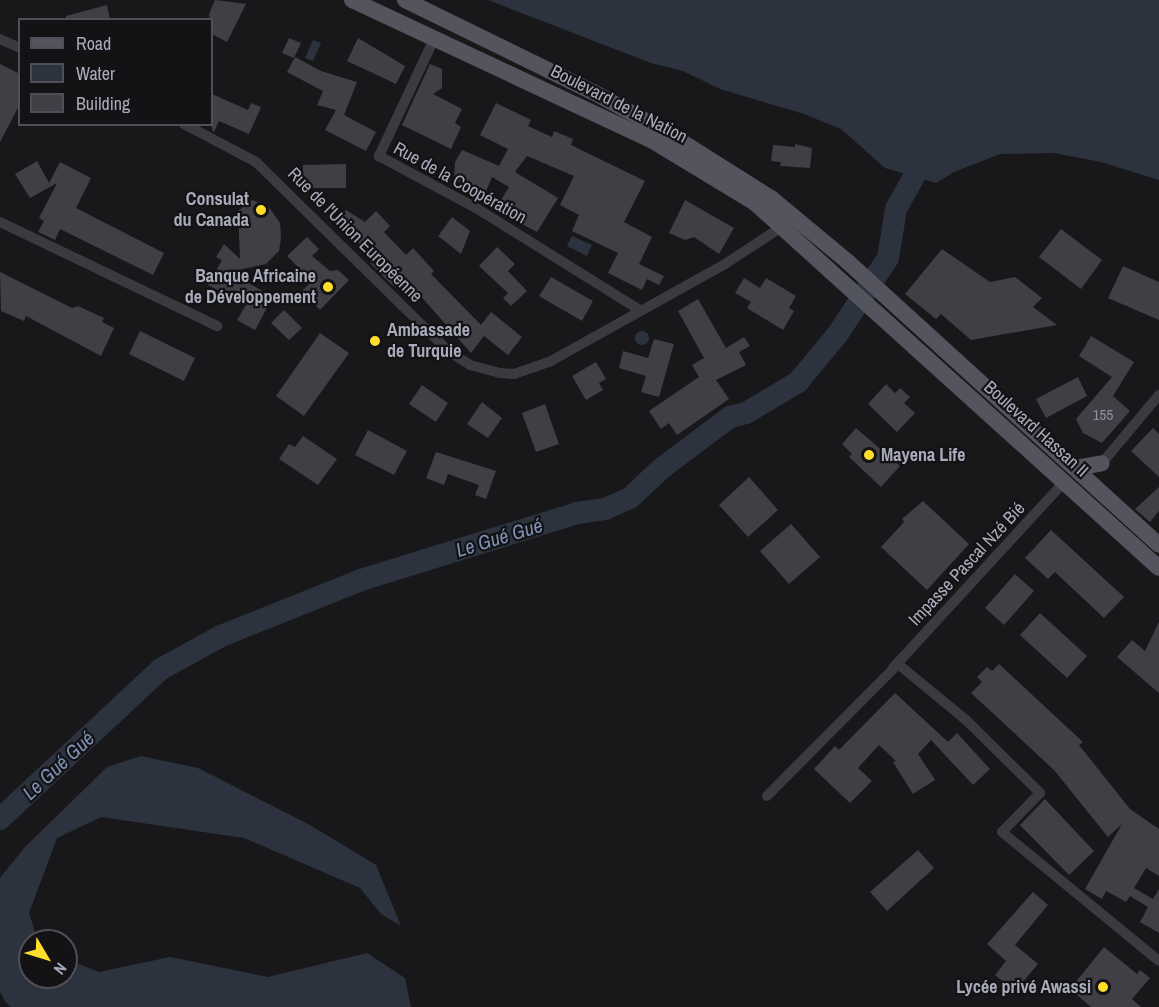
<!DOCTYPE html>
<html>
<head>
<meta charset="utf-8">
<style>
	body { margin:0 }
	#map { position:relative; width:1159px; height:1007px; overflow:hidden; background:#18181a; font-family:"Archivo Narrow",sans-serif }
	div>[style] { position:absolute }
	.water>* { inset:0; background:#2c333f }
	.round { border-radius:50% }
	.river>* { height:22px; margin:-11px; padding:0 11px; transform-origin:11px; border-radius:11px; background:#2c333f }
	.building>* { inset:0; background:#3f3f45 }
	.street>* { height:10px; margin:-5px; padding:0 5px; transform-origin:5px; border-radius:5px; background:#3a3a41 }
	.primary>* { height:16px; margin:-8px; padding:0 8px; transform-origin:8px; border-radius:8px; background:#54545e }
	.dots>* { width:16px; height:16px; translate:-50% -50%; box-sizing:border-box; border:3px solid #131315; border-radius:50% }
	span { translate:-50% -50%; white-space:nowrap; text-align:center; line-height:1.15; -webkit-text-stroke:4.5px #131315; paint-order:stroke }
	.number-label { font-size:15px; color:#8e909e }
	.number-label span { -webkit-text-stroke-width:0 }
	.street-label { font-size:18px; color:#a9abbb }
	.poi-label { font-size:18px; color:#a9abbb; font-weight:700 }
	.right { translate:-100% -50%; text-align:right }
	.left { translate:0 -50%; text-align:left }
	.water-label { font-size:20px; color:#7e92b8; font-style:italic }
	.legend { position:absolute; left:18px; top:18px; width:195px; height:108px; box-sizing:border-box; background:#131315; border:2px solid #4f5057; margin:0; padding:8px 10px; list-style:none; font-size:18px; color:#a9abbb }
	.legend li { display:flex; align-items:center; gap:12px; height:30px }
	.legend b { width:30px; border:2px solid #4f5057 }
	.north { position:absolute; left:18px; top:929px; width:60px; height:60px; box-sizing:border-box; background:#131315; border:2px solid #4f5057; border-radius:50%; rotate:128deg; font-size:16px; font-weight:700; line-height:24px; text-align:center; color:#a9abbb }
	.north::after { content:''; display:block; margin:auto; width:21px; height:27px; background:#ffde2b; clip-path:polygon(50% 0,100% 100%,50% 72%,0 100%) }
</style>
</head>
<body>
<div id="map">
	<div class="water">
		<i style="clip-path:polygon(488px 0,1159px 0,1159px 180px,1101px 162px,1054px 153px,1000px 154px,954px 172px,936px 183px,885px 168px,841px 129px,804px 114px,720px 89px,683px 71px,651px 63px)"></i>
		<i style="clip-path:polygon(313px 40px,321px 43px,313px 61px,305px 58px)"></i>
		<i style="clip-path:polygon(572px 236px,592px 245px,587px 256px,567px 246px)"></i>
		<i class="round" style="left:635px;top:331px;width:14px;height:14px"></i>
		<i style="clip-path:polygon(141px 756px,198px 768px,310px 825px,376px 865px,401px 926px,381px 914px,360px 888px,244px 838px,101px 817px,57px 838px,29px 913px,38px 941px,30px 941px,30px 977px,66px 977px,66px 959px,99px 972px,170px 957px,268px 977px,367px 953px,405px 978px,411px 1007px,11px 1007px,6px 1003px,0 992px,0 878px,25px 847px,107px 767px)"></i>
	</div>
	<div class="river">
		<i style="left:0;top:819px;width:220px;rotate:-43deg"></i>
		<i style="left:161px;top:669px;width:68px;rotate:-28.8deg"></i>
		<i style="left:221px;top:636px;width:151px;rotate:-21.8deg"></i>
		<i style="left:361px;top:580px;width:226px;rotate:-17.2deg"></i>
		<i style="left:577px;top:513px;width:28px;rotate:-8deg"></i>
		<i style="left:605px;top:509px;width:27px;rotate:-24deg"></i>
		<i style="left:630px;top:498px;width:44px;rotate:-43.2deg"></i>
		<i style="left:662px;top:468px;width:85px;rotate:-36.9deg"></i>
		<i style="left:730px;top:417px;width:16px;rotate:-14deg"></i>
		<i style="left:746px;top:413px;width:61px;rotate:-30.8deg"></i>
		<i style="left:798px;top:382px;width:61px;rotate:-50.3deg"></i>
		<i style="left:837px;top:335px;width:92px;rotate:-56.5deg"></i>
		<i style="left:888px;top:258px;width:50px;rotate:-80.7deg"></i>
		<i style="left:896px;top:209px;width:37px;rotate:-61deg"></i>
	</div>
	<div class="building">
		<i style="clip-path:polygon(215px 0,246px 4px,227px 42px,212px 34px,209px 14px)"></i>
		<i style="clip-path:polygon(107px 5px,110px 20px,66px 20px,66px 16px)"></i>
		<i style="clip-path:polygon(289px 38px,301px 43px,294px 58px,282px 53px)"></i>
		<i style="clip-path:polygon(358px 38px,405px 66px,396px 84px,347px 61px)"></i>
		<i style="clip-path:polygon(295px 57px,321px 71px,357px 82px,344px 115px,376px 132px,366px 151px,325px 130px,336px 110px,317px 105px,323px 91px,287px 72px)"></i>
		<i style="clip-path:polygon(0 64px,20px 74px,20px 104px,0 142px)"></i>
		<i style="clip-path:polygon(430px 64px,442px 69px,442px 88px,433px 94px,462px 109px,455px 123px,461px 127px,451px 149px,402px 125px)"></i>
		<i style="clip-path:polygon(212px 94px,248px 110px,251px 103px,261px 107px,249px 134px,219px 121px,214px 132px,212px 130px)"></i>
		<i style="clip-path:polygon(496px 103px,531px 120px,528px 126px,552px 137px,554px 131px,573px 139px,571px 145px,645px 181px,624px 222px,652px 237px,639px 264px,664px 276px,659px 285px,647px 279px,642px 290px,608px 273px,618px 253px,572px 231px,579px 215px,560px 205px,574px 176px,527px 156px,515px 172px,558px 198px,537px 232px,495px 210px,509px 187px,492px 177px,484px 196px,454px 179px,455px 162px,462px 150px,499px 166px,508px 149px,480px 135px)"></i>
		<i style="clip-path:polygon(795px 144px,812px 148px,810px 168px,780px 166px,781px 162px,771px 161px,773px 145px,795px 147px)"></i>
		<i style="clip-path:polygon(37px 161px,49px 183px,60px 162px,91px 178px,76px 208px,164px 253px,153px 275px,60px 229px,55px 240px,38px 232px,44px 221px,39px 218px,57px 183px,30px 198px,15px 174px)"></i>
		<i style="clip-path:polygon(346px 164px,346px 188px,296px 188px,297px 170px,303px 170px,303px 165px)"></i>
		<i style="clip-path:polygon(252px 200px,268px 206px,280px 223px,281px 238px,279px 251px,266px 264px,229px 272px,273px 297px,255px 330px,237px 320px,246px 305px,208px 285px,222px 260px,216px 257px,224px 244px,240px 259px,238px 211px)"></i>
		<i style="clip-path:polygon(685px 200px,734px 228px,719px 254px,694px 237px,685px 240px,669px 233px)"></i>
		<i style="clip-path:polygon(346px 210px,365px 222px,376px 211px,390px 226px,384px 232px,406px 255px,413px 248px,434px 271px,431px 274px,481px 325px,491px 312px,522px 337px,508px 355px,484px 336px,471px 353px,418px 293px,415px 297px,392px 285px,370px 263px,374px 259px,354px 238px,358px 233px,337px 220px)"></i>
		<i style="clip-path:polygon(452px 217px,470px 231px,461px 254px,438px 236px)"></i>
		<i style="clip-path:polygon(1061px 229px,1102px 260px,1081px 289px,1039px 257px)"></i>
		<i style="clip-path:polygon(307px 237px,319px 249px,312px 256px,330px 271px,338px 270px,349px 280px,320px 310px,302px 291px,312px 281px,287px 256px)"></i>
		<i style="clip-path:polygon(497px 247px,515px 264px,508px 271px,527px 291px,511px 306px,503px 298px,508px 293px,479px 266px)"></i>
		<i style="clip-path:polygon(942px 249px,990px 282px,1015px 277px,1042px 298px,1033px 307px,1057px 325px,971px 340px,941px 314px,936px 319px,905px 294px)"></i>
		<i style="clip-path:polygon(1123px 266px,1159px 282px,1159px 320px,1108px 298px)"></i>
		<i style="clip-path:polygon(0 272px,72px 308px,78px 306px,104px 318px,102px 322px,114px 328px,101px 356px,26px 316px,24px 321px,1px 311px)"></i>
		<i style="clip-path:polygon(551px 277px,593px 301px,582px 321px,539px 296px)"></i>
		<i style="clip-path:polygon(744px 278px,760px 288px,766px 278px,796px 296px,789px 308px,794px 311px,783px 330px,747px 308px,751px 302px,735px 293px)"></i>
		<i style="clip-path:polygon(698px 299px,726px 348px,744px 337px,750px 346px,739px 352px,746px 365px,716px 380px,729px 399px,677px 435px,669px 423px,661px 429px,649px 411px,699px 377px,692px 365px,704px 358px,678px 311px)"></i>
		<i style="clip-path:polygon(284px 310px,302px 328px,289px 340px,271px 323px)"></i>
		<i style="clip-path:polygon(140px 331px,195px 358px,184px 381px,129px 354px)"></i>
		<i style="clip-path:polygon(320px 333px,349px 353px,304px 416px,276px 396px)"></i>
		<i style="clip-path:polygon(1091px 336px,1134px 362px,1113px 396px,1130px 411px,1102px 443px,1083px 433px,1076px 419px,1112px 377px,1079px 356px)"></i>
		<i style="clip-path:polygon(654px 339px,674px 344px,659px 397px,641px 392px,646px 376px,619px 368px,623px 351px,648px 358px)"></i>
		<i style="clip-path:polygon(596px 362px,606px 379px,599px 383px,603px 390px,586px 400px,572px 376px)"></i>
		<i style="clip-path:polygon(1078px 377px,1087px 396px,1046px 418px,1036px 399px)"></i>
		<i style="clip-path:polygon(886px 384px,895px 393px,900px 388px,910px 397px,904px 403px,915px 413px,897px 432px,868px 404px)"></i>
		<i style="clip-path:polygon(422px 385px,448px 403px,436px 422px,409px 404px)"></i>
		<i style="clip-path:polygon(482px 402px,502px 418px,488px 438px,467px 424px)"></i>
		<i style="clip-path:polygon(545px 404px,559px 444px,536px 452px,522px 413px)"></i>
		<i style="clip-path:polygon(856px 428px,900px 466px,881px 487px,849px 457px,852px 454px,842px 444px)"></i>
		<i style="clip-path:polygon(1153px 428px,1159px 434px,1159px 477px,1131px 451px)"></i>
		<i style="clip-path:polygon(368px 430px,407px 451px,394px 475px,355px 455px)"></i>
		<i style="clip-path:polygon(303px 436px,337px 459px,318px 485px,279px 459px,289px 444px,295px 447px)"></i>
		<i style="clip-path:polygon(436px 452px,496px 471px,486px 499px,475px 495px,479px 485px,448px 474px,444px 485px,426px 478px)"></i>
		<i style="clip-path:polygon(749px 477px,778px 510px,748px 537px,719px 505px)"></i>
		<i style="clip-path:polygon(1159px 487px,1159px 511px,1150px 522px,1135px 509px)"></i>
		<i style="clip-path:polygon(923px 501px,969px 544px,927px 590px,881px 547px,904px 522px,902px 519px)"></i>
		<i style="clip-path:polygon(791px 524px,820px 557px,789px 584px,760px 551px)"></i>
		<i style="clip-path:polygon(1051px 530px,1124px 597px,1104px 618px,1055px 572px,1048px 579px,1025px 558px)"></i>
		<i style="clip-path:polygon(1015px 574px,1034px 591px,1004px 625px,985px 608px)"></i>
		<i style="clip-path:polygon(1040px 613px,1087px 656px,1067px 678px,1020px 635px)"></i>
		<i style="clip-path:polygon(1159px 622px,1159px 693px,1117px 657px,1132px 640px,1145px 651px)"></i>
		<i style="clip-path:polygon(999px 664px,1083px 742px,1079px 745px,1130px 809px,1159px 829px,1159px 876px,1146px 868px,1134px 888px,1153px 899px,1159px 889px,1159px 933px,1140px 922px,1148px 907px,1130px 896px,1126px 902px,1106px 891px,1102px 899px,1085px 889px,1122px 824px,1108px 837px,1054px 770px,971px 693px,982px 682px,977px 677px,987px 667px,992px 671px)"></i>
		<i style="clip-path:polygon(895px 693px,948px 742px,957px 733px,990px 769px,973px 785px,931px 740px,918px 754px,935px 780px,913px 794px,893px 762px,896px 761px,879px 745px,858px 768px,872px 781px,850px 803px,814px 769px,835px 746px,839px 750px)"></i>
		<i style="clip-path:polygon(1045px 799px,1094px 851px,1069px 875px,1020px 825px)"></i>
		<i style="clip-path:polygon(918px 850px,934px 868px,887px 911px,870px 892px)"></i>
		<i style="clip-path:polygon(1033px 892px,1048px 905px,1015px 945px,1038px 964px,1015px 991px,995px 975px,1006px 961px,987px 944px)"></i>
		<i style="clip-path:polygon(1104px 947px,1137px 974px,1140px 970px,1150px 978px,1132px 999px,1141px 1007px,1091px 1007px,1070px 989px)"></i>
	</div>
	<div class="street">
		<i style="left:435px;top:37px;width:132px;rotate:115.2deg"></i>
		<i style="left:379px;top:156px;width:110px;rotate:28.2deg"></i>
		<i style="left:476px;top:208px;width:191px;rotate:31.9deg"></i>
		<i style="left:0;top:39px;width:22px;rotate:24deg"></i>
		<i style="left:184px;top:124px;width:81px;rotate:27.8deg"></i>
		<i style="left:256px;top:162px;width:269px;rotate:44.5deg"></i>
		<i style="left:448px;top:351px;width:26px;rotate:32deg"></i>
		<i style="left:470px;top:365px;width:30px;rotate:15deg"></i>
		<i style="left:499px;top:373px;width:15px;rotate:4deg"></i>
		<i style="left:514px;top:374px;width:39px;rotate:-19deg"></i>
		<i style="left:551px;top:361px;width:199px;rotate:-29.1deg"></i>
		<i style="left:725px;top:264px;width:69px;rotate:-33.2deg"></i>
		<i style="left:0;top:222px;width:241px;rotate:25.6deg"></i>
		<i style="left:1102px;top:463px;width:89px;rotate:-50deg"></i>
		<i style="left:893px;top:668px;width:254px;rotate:-47.4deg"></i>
		<i style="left:767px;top:796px;width:186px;rotate:-45.2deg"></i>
		<i style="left:898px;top:664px;width:88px;rotate:39.5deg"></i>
		<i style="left:966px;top:720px;width:104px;rotate:44.6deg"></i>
		<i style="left:1040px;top:793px;width:54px;rotate:134.3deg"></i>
		<i style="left:1002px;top:832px;width:203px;rotate:39.4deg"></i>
	</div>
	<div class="primary">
		<i style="left:352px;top:0;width:330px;rotate:25.1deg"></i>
		<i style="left:651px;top:140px;width:122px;rotate:31.2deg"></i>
		<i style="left:755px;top:203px;width:544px;rotate:42.1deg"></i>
		<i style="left:405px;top:0;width:209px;rotate:26.1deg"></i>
		<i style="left:593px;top:92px;width:85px;rotate:28.7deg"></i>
		<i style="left:668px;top:133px;width:122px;rotate:32.3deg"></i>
		<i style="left:771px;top:198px;width:100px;rotate:39.7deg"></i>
		<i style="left:848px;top:262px;width:420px;rotate:42.3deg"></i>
		<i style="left:1075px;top:468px;width:27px;rotate:-10deg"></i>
	</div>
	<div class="dots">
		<i style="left:261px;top:210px;background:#ffde2b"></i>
		<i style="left:328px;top:287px;background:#ffde2b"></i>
		<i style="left:375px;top:341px;background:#ffde2b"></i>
		<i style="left:869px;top:455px;background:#ffde2b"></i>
		<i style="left:1103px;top:987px;background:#ffde2b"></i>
	</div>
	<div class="number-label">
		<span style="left:1103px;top:415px">155</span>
	</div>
	<div class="street-label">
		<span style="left:619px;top:104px;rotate:27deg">Boulevard de la Nation</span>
		<span style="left:460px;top:183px;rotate:29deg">Rue de la Coopération</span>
		<span style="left:355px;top:235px;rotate:45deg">Rue de l'Union Européenne</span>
		<span style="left:1036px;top:429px;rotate:42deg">Boulevard Hassan II</span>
		<span style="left:967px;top:564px;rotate:-47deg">Impasse Pascal Nzé Bié</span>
	</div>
	<div class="poi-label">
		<span class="right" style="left:249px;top:210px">Consulat<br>du Canada</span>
		<span class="right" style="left:316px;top:287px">Banque Africaine<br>de Développement</span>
		<span class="left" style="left:387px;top:341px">Ambassade<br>de Turquie</span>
		<span class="left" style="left:881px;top:455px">Mayena Life</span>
		<span class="right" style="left:1091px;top:987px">Lycée privé Awassi</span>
	</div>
	<div class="water-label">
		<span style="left:499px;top:537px;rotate:-17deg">Le Gué Gué</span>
		<span style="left:58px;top:765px;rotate:-43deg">Le Gué Gué</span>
	</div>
	<ul class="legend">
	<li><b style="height:8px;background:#54545e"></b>Road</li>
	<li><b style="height:16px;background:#2c333f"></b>Water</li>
	<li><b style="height:16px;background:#3f3f45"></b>Building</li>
	</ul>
	<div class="north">N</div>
</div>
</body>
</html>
